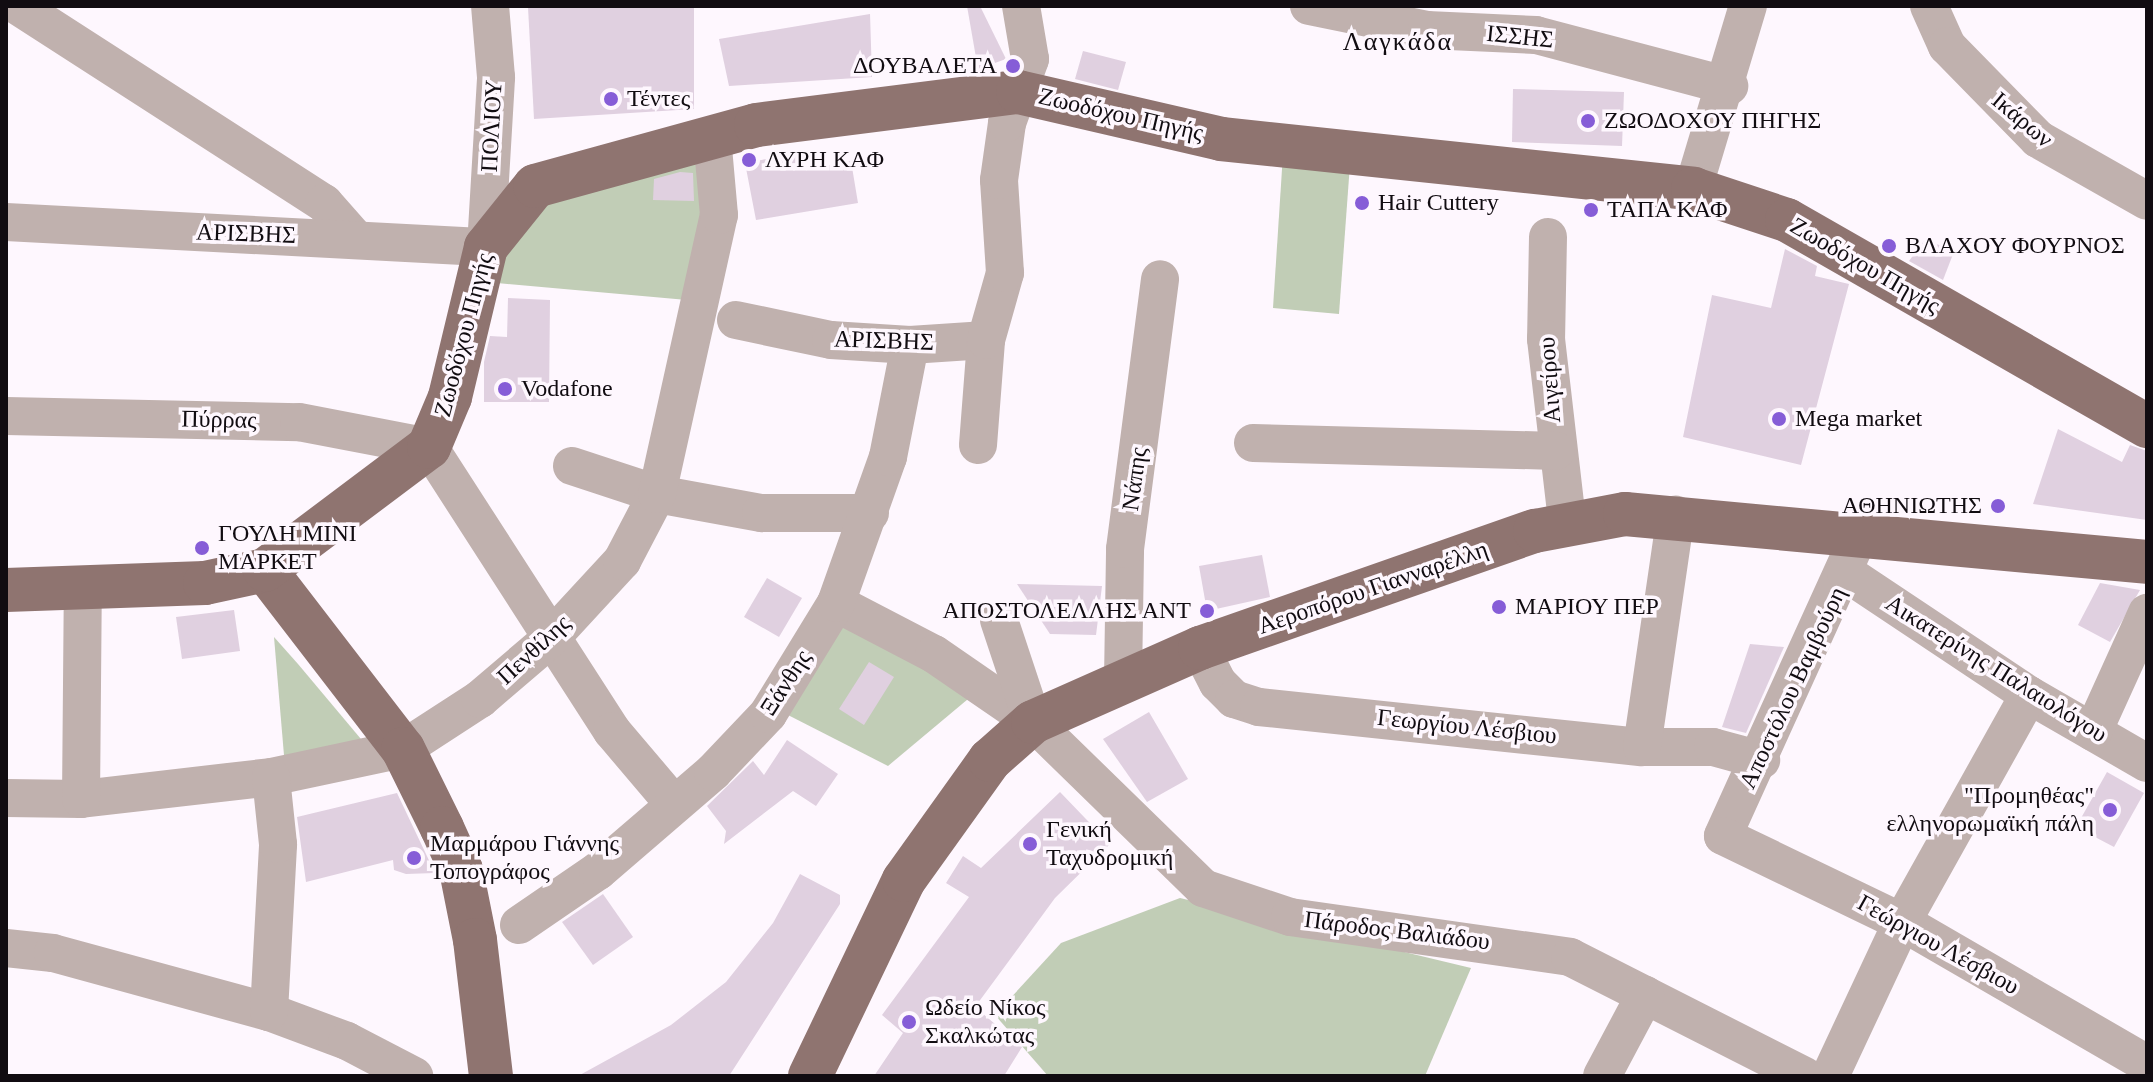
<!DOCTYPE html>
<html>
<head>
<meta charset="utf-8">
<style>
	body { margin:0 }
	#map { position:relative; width:2153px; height:1082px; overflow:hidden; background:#fef7fe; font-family:"Times New Roman",serif }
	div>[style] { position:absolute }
	.green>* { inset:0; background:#c1cdb6 }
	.building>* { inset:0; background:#e0d0e0 }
	.minor>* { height:38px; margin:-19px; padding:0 19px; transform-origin:19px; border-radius:19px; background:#c0b1ae }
	.primary>* { height:44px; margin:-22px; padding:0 22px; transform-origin:22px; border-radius:22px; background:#8f7470 }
	.dots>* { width:22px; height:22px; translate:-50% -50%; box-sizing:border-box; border:4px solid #fef7fe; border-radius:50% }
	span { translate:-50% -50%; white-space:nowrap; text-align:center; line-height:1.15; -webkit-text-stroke:7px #fef7fe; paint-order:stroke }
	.street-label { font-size:24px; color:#110c11 }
	.poi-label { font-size:24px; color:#110c11 }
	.right { translate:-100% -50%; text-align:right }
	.left { translate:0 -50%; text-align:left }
	.neighbourhood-label { font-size:26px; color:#110c11; letter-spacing:2px }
	.frame { position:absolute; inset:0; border:8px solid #110c11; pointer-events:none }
</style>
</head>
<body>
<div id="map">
	<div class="green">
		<i style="clip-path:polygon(708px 147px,712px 216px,687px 300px,497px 283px,502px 257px,552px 198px)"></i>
		<i style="clip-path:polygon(1283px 154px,1350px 164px,1339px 314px,1273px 308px)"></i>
		<i style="clip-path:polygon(843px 622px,980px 689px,888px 766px,786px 714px)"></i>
		<i style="clip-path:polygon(274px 637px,298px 664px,371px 751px,285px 767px)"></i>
		<i style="clip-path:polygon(1180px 898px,1471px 968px,1425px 1076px,1048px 1076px,995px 1015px,1061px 943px)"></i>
	</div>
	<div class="building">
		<i style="clip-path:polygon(639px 6px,694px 6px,694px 109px,534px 119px,528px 7px)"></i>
		<i style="clip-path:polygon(967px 6px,980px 6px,1006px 59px,978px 69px)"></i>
		<i style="clip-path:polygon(870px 14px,872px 77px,729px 86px,719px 39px)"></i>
		<i style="clip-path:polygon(1083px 51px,1126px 62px,1118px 90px,1075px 79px)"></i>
		<i style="clip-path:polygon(1513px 89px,1624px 92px,1622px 146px,1512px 142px)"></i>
		<i style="clip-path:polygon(799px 153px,802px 170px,851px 161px,858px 203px,756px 220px,745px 163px)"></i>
		<i style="clip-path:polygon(680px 172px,693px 173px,694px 201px,653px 200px,654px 179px)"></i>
		<i style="clip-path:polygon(1924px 241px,1955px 249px,1943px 280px,1909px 261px)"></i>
		<i style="clip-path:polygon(1785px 249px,1817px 266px,1815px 276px,1849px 284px,1801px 465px,1683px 437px,1712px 295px,1771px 308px)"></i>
		<i style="clip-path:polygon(508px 298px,550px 300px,549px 402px,484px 402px,484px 362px,490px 336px,507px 337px)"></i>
		<i style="clip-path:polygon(2058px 429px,2122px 462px,2130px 445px,2147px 451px,2147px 520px,2033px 504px)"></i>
		<i style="clip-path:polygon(1262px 555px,1270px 597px,1207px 611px,1199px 566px)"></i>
		<i style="clip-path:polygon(767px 578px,802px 598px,779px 637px,744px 617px)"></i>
		<i style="clip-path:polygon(2100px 583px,2140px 590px,2110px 642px,2078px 625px)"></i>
		<i style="clip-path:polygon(1017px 584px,1102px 586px,1096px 635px,1050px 634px)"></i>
		<i style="clip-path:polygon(234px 610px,240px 651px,182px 659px,176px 617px)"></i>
		<i style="clip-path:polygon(1750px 644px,1784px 647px,1746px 733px,1722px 727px)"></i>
		<i style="clip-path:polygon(869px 662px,894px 677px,864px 725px,839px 709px)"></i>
		<i style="clip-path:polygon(1149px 712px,1188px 779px,1147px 802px,1103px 739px)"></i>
		<i style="clip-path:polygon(787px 740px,838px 774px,816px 806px,793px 791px,724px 844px,726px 831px,707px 806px,753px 761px,764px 775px)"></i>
		<i style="clip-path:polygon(2107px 772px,2144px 793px,2114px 847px,2076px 827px)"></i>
		<i style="clip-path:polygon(1060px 792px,1110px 844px,1055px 898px,975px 1007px,1022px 1047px,1004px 1076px,874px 1076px,903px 1033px,882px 1015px,969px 897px,946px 883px,963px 856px,981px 868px)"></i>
		<i style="clip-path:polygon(397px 793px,435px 873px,406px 874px,394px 870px,393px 860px,306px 882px,297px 817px)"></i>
		<i style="clip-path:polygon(800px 874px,840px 895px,840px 904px,729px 1076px,578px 1076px,671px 1025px,726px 982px,773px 923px)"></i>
		<i style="clip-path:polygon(603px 894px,633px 937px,593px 965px,562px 922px)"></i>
	</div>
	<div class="minor">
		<i style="left:18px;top:6px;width:364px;rotate:32.8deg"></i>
		<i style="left:324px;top:203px;width:45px;rotate:48.6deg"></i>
		<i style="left:1309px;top:6px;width:120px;rotate:11.5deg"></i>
		<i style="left:1427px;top:30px;width:109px;rotate:2.6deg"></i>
		<i style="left:1536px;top:35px;width:200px;rotate:14.8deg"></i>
		<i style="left:1929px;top:6px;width:44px;rotate:65.8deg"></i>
		<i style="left:1947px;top:46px;width:130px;rotate:45.6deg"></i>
		<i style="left:2038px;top:139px;width:125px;rotate:29.6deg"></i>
		<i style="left:1693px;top:189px;width:191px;rotate:-73.3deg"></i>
		<i style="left:6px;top:222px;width:481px;rotate:3deg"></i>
		<i style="left:486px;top:247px;width:170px;rotate:-86.6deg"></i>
		<i style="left:496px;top:77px;width:71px;rotate:-94.8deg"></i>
		<i style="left:1548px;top:237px;width:102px;rotate:91.1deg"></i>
		<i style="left:1546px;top:339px;width:183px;rotate:83.4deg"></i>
		<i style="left:736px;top:320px;width:97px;rotate:11.9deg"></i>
		<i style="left:831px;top:340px;width:79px;rotate:3.6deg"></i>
		<i style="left:910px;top:345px;width:76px;rotate:-3.8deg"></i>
		<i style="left:6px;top:416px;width:293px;rotate:1.2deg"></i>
		<i style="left:299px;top:422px;width:132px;rotate:10.9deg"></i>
		<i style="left:429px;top:447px;width:338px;rotate:57.2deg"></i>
		<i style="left:612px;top:731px;width:96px;rotate:49.7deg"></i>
		<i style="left:1253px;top:443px;width:303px;rotate:1.5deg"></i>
		<i style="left:978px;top:445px;width:105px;rotate:-85.6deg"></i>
		<i style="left:986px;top:340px;width:70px;rotate:-74.2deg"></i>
		<i style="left:1005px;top:273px;width:93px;rotate:-93.7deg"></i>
		<i style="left:999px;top:180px;width:58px;rotate:-82deg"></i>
		<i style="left:1007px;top:123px;width:68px;rotate:-70.2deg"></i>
		<i style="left:1030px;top:59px;width:54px;rotate:-99.6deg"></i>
		<i style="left:572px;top:466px;width:89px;rotate:18.2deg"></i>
		<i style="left:657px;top:494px;width:106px;rotate:10.4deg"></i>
		<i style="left:761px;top:513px;width:109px"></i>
		<i style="left:1858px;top:538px;width:327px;rotate:114.4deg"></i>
		<i style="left:1723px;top:836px;width:199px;rotate:25.7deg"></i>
		<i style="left:1902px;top:922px;width:283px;rotate:30.1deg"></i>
		<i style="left:1846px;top:573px;width:220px;rotate:33.7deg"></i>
		<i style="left:2029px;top:695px;width:136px;rotate:30deg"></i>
		<i style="left:836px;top:603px;width:110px;rotate:27.5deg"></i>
		<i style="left:934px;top:654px;width:120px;rotate:34.5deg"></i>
		<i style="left:1033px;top:722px;width:238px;rotate:44.3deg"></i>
		<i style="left:1203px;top:888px;width:92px;rotate:18.4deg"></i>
		<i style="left:1290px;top:917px;width:283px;rotate:8.1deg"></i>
		<i style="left:1570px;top:957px;width:263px;rotate:26.9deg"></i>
		<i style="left:999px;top:620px;width:108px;rotate:71.6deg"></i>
		<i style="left:1200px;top:648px;width:39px;rotate:63deg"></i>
		<i style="left:1218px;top:683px;width:23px;rotate:45deg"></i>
		<i style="left:1234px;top:699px;width:26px;rotate:18deg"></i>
		<i style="left:1259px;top:707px;width:385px;rotate:6deg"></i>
		<i style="left:1642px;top:747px;width:71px"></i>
		<i style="left:1713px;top:747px;width:50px;rotate:15.2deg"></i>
		<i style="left:1123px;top:680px;width:131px;rotate:-89.1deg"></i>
		<i style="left:1125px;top:549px;width:272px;rotate:-82.6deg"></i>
		<i style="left:2093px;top:732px;width:131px;rotate:-65.6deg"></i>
		<i style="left:1642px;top:747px;width:235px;rotate:-81.7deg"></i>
		<i style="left:6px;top:798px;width:75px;rotate:0.8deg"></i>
		<i style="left:81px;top:799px;width:191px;rotate:-6.6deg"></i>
		<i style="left:271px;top:777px;width:135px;rotate:-12deg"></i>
		<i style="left:403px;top:749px;width:92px;rotate:-33deg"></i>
		<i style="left:480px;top:699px;width:91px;rotate:-40.5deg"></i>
		<i style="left:549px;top:640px;width:108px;rotate:-47.3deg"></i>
		<i style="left:622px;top:561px;width:76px;rotate:-62.4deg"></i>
		<i style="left:657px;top:494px;width:286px;rotate:-77.5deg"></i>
		<i style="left:719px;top:215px;width:79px;rotate:-95.1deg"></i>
		<i style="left:81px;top:799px;width:209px;rotate:-89.5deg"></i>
		<i style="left:519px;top:925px;width:96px;rotate:-34.4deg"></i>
		<i style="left:598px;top:871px;width:152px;rotate:-40.7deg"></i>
		<i style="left:713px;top:772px;width:80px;rotate:-46.5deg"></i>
		<i style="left:768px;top:714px;width:130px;rotate:-58.5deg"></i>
		<i style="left:836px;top:603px;width:155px;rotate:-70.4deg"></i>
		<i style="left:888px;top:457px;width:114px;rotate:-78.9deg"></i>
		<i style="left:6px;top:948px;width:47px;rotate:6.1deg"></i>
		<i style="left:53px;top:953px;width:224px;rotate:15.3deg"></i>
		<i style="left:269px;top:1012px;width:83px;rotate:20.4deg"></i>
		<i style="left:347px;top:1041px;width:76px;rotate:27.6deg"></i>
		<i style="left:269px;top:1012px;width:168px;rotate:-86.9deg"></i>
		<i style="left:278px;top:844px;width:67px;rotate:-96deg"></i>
		<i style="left:1602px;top:1076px;width:92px;rotate:-62deg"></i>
		<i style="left:1830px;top:1076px;width:170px;rotate:-64.9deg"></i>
		<i style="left:1902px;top:922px;width:260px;rotate:-60.8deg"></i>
	</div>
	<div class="primary">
		<i style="left:265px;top:570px;width:226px;rotate:52.4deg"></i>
		<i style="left:403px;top:749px;width:88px;rotate:63.7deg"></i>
		<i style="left:442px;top:828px;width:46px;rotate:65.7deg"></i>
		<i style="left:461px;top:870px;width:71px;rotate:78.7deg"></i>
		<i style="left:475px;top:940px;width:137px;rotate:83.3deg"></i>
		<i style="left:6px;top:590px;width:199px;rotate:-2deg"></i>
		<i style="left:205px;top:583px;width:61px;rotate:-12.2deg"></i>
		<i style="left:265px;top:570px;width:205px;rotate:-36.9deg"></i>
		<i style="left:429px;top:447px;width:54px;rotate:-67.2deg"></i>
		<i style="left:450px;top:397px;width:154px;rotate:-76.5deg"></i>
		<i style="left:486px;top:247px;width:78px;rotate:-51.2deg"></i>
		<i style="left:535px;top:186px;width:229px;rotate:-15.4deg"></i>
		<i style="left:756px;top:125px;width:264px;rotate:-7.2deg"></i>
		<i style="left:1018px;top:92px;width:208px;rotate:13deg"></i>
		<i style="left:1221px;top:139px;width:475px;rotate:6deg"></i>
		<i style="left:1693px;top:189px;width:99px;rotate:18.3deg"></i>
		<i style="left:1787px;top:220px;width:415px;rotate:29.8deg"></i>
		<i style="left:810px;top:1076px;width:217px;rotate:-64.4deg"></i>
		<i style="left:904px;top:880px;width:148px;rotate:-54.4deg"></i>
		<i style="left:990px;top:760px;width:57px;rotate:-41.5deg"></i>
		<i style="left:1033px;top:722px;width:183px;rotate:-23.9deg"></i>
		<i style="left:1200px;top:648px;width:355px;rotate:-19.3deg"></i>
		<i style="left:1535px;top:531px;width:92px;rotate:-10.7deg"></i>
		<i style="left:1625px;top:514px;width:524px;rotate:5.25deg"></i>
	</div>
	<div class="dots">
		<i style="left:1013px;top:66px;background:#865dd7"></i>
		<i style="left:611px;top:99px;background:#865dd7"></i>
		<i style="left:1588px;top:121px;background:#865dd7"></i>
		<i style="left:749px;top:160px;background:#865dd7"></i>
		<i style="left:1362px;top:203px;background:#865dd7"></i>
		<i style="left:1591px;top:210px;background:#865dd7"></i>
		<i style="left:1889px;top:246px;background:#865dd7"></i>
		<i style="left:505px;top:389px;background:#865dd7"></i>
		<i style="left:1779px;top:419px;background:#865dd7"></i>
		<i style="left:1998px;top:506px;background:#865dd7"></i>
		<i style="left:202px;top:548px;background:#865dd7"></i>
		<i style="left:1499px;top:607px;background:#865dd7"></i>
		<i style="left:1207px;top:611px;background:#865dd7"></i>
		<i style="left:2110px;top:810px;background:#865dd7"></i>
		<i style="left:1030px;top:844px;background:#865dd7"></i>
		<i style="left:414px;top:858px;background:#865dd7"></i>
		<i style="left:909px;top:1022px;background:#865dd7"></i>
	</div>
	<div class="street-label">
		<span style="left:1520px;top:37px;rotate:6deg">ΙΣΣΗΣ</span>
		<span style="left:1121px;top:115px;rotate:13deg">Ζωοδόχου Πηγής</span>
		<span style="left:2022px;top:120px;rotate:40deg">Ικάρων</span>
		<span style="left:492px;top:126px;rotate:-87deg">ΠΟΛΙΟΥ</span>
		<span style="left:246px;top:234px;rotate:2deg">ΑΡΙΣΒΗΣ</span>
		<span style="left:1865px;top:266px;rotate:30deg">Ζωοδόχου Πηγής</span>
		<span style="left:464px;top:335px;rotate:-75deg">Ζωοδόχου Πηγής</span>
		<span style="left:884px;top:341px;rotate:2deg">ΑΡΙΣΒΗΣ</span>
		<span style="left:1550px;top:380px;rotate:-94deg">Αιγείρου</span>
		<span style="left:219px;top:420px;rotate:1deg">Πύρρας</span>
		<span style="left:1135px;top:479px;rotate:-82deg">Νάπης</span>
		<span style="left:1373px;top:588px;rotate:-19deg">Αεροπόρου Γιανναρέλλη</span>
		<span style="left:534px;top:650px;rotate:-43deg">Πενθίλης</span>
		<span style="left:1996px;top:669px;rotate:32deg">Αικατερίνης Παλαιολόγου</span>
		<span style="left:786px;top:683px;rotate:-57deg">Ξάνθης</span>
		<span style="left:1793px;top:688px;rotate:-65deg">Αποστόλου Βαμβούρη</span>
		<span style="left:1467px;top:727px;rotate:6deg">Γεωργίου Λέσβιου</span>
		<span style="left:1397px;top:931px;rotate:7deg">Πάροδος Βαλιάδου</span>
		<span style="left:1938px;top:945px;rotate:29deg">Γεώργιου Λέσβιου</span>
	</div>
	<div class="poi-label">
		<span class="right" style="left:997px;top:66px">ΔΟΥΒΑΛΕΤΑ</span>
		<span class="left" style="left:627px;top:99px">Τέντες</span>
		<span class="left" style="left:1604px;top:121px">ΖΩΟΔΟΧΟΥ ΠΗΓΗΣ</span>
		<span class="left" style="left:765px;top:160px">ΛΥΡΗ ΚΑΦ</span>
		<span class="left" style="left:1378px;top:203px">Hair Cuttery</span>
		<span class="left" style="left:1607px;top:210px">ΤΑΠΑ ΚΑΦ</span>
		<span class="left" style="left:1905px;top:246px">ΒΛΑΧΟΥ ΦΟΥΡΝΟΣ</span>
		<span class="left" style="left:521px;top:389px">Vodafone</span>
		<span class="left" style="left:1795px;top:419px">Mega market</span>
		<span class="right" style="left:1982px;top:506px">ΑΘΗΝΙΩΤΗΣ</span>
		<span class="left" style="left:218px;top:548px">ΓΟΥΛΗ ΜΙΝΙ<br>ΜΑΡΚΕΤ</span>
		<span class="left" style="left:1515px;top:607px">ΜΑΡΙΟΥ ΠΕΡ</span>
		<span class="right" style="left:1191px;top:611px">ΑΠΟΣΤΟΛΕΛΛΗΣ ΑΝΤ</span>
		<span class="right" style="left:2094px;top:810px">"Προμηθέας"<br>ελληνορωμαϊκή πάλη</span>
		<span class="left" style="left:1046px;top:844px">Γενική<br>Ταχυδρομική</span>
		<span class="left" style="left:430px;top:858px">Μαρμάρου Γιάννης<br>Τοπογράφος</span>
		<span class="left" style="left:925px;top:1022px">Ωδείο Νίκος<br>Σκαλκώτας</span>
	</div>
	<div class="neighbourhood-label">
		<span style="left:1398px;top:42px">Λαγκάδα</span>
	</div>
	<div class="frame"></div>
</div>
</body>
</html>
